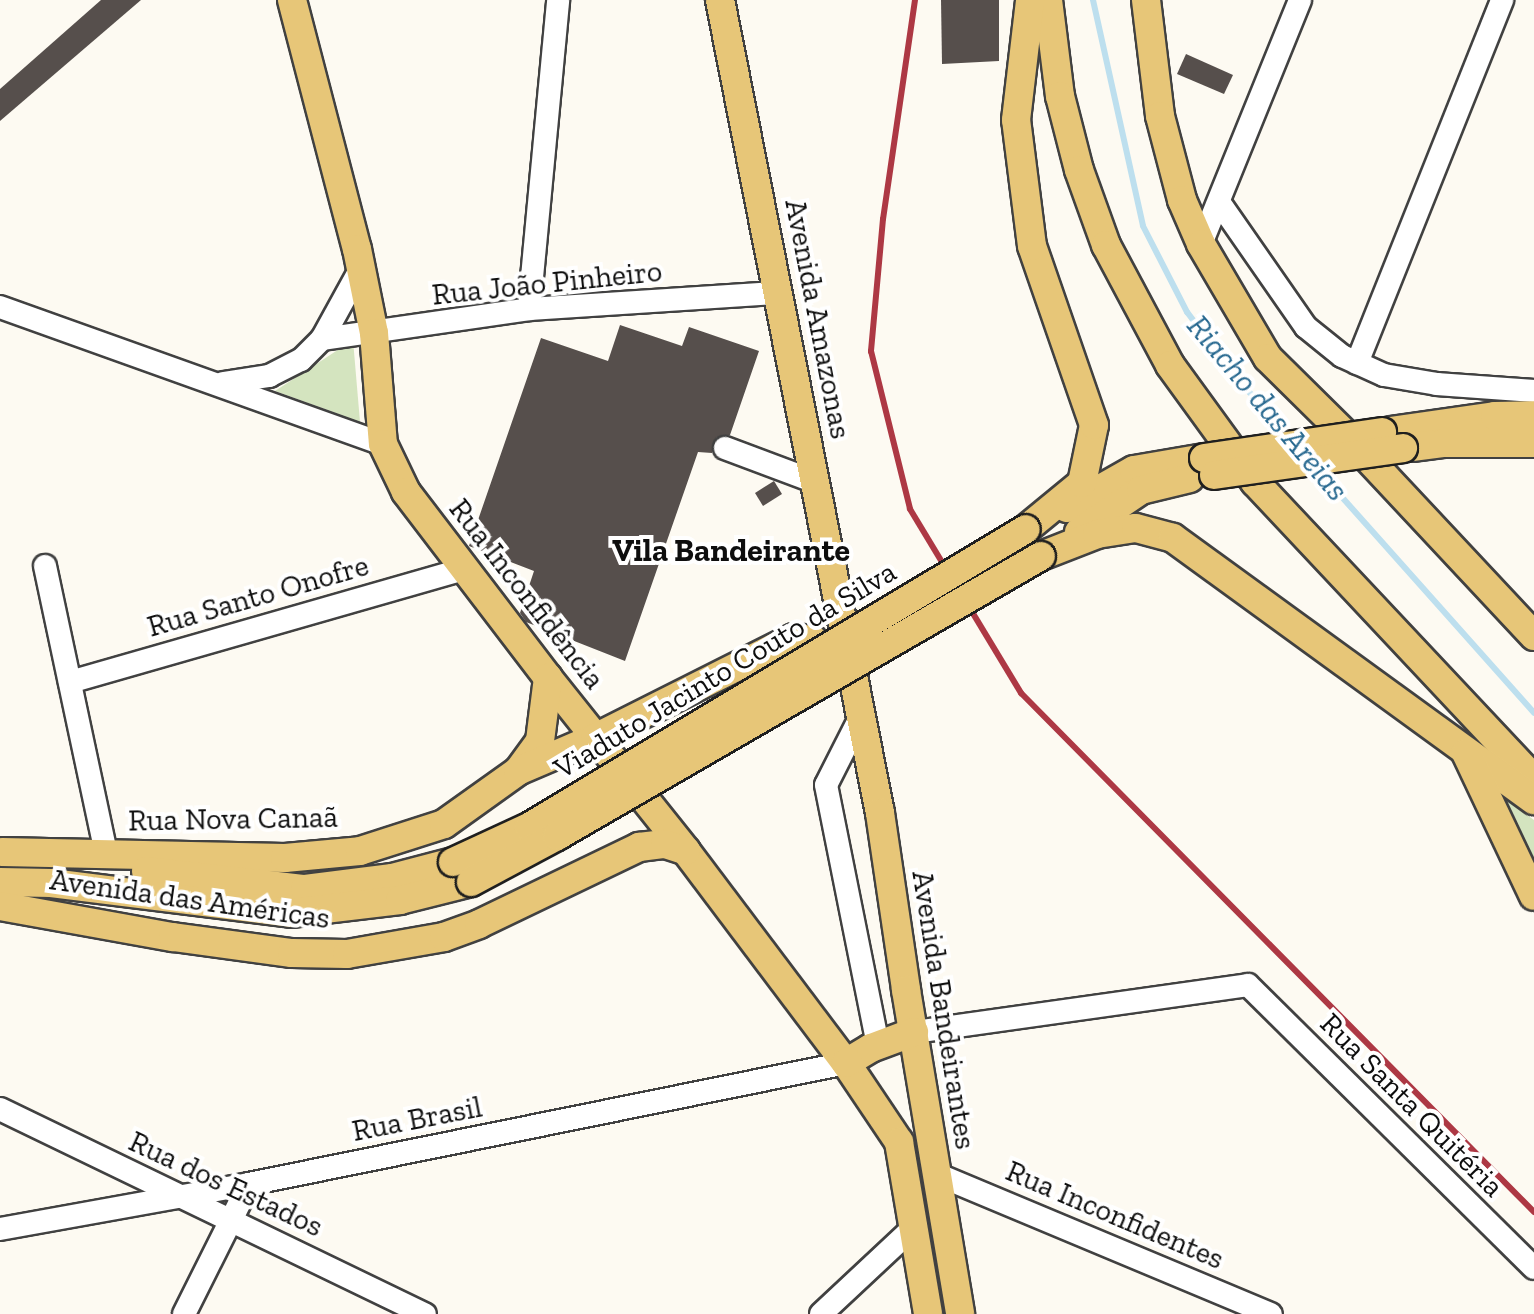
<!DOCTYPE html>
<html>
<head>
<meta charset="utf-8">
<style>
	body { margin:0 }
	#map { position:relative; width:1534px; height:1314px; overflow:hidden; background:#fdfaf2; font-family:"Zilla Slab",serif }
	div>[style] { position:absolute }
	.green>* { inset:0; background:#d4e4bf }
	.stream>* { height:6px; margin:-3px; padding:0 3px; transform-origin:3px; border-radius:3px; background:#bddfee }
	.building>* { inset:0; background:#564f4c }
	.roads { filter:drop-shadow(2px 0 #414141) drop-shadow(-2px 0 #414141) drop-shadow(0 2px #414141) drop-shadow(0 -2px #414141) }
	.minor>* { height:22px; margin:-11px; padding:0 11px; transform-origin:11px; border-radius:11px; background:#fff }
	.major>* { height:28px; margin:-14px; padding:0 14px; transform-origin:14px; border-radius:14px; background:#e7c678 }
	.rail>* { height:6px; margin:-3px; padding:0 3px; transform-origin:3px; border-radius:3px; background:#ad3844 }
	.bridges { filter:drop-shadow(2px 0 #1f1f1f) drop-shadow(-2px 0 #1f1f1f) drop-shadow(0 2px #1f1f1f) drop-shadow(0 -2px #1f1f1f) }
	.major-bridge>* { height:28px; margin:-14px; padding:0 14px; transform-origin:14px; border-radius:14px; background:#e7c678 }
	span { translate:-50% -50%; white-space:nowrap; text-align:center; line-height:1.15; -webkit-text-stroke:8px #fff; paint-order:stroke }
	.street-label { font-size:30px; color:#0e0e0e }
	.water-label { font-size:32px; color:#286990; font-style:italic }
	.neighbourhood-label { font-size:32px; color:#0e0e0e; font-weight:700 }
</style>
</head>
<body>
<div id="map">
	<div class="green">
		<i style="clip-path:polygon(353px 340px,360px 422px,275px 391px)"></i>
		<i style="clip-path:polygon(1502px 797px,1534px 820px,1534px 868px)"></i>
	</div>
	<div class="stream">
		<i style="left:1093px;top:0;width:231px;rotate:77.5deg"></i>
		<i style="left:1143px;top:226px;width:97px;rotate:62.9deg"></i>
		<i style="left:1187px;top:312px;width:84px;rotate:52.7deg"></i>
		<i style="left:1238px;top:379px;width:75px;rotate:49.3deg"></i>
		<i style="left:1316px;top:468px;width:328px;rotate:48.3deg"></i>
	</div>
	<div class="building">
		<i style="clip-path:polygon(101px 0,141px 0,0 121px,0 89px)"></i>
		<i style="clip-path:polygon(941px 0,999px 0,999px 61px,942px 64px)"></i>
		<i style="clip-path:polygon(1186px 54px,1233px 75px,1224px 94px,1177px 74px)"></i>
		<i style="clip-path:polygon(620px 325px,682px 346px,689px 327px,759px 351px,730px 435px,716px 438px,712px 453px,698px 452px,625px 661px,526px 622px,520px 613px,534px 571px,469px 546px,541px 338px,608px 361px)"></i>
		<i style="clip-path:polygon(774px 481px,782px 494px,763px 506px,755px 493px)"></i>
	</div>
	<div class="roads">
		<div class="minor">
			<i style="left:1219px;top:202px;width:152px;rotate:55.2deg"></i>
			<i style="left:1306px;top:327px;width:46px;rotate:38.9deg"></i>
			<i style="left:1342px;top:356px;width:46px;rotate:24.3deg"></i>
			<i style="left:1384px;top:375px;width:54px;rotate:9.6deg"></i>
			<i style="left:1437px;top:384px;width:97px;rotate:4.1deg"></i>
			<i style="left:1201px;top:244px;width:263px;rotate:-67.9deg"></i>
			<i style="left:0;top:307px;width:407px;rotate:19.7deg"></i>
			<i style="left:529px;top:309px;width:310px;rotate:-84.6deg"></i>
			<i style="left:322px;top:339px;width:209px;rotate:-8.2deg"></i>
			<i style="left:529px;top:309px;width:251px;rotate:-3.7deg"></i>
			<i style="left:1357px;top:363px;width:391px;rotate:-68.2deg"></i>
			<i style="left:223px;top:383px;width:47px;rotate:-8.7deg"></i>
			<i style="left:269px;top:376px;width:36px;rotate:-27deg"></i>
			<i style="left:301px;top:360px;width:30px;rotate:-45deg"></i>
			<i style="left:322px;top:339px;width:81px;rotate:-61.2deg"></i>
			<i style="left:725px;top:448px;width:97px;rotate:20.5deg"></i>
			<i style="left:45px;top:566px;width:294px;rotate:78deg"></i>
			<i style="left:70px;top:682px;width:410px;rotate:-16deg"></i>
			<i style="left:861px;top:716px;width:77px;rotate:116.9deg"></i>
			<i style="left:826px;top:785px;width:265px;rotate:78.7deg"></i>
			<i style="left:914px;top:1032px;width:337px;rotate:-8deg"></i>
			<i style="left:1248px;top:985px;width:402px;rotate:44.7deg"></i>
			<i style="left:0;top:1109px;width:472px;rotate:25.8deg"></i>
			<i style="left:936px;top:1174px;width:363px;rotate:22.7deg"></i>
			<i style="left:0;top:1229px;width:253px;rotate:-10.2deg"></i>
			<i style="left:249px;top:1184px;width:609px;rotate:-11.46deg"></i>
			<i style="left:184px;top:1314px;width:145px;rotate:-63.4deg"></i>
			<i style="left:821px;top:1314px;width:126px;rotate:-43.1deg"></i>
		</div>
		<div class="major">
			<i style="left:292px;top:0;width:257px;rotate:75.4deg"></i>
			<i style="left:357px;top:249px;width:86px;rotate:78.6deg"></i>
			<i style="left:374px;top:333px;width:111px;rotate:85.4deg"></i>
			<i style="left:383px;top:444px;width:53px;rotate:64.4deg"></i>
			<i style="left:406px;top:492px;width:234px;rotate:52.6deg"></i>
			<i style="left:548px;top:678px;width:221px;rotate:51.4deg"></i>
			<i style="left:686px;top:851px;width:266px;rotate:53deg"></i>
			<i style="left:846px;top:1063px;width:95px;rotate:56.1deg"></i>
			<i style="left:899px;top:1142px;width:174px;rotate:80.4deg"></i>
			<i style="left:720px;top:0;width:829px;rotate:78.87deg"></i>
			<i style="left:880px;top:813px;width:179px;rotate:81.6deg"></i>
			<i style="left:906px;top:990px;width:328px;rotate:80.5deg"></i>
			<i style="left:1048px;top:0;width:97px;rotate:82.9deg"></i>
			<i style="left:1060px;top:96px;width:76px;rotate:75.6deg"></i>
			<i style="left:1079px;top:170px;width:80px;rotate:70.2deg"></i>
			<i style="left:1106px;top:245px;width:136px;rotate:61.9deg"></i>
			<i style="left:1170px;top:365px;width:145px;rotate:54deg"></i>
			<i style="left:1255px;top:482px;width:407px;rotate:46.8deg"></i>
			<i style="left:1146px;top:0;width:117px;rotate:83.1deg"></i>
			<i style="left:1160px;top:116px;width:87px;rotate:75.3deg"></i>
			<i style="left:1182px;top:200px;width:48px;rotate:66.6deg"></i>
			<i style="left:1201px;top:244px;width:132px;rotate:59.6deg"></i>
			<i style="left:1268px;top:358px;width:111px;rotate:44.6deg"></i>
			<i style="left:1347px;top:436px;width:274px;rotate:46.9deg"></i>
			<i style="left:1390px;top:431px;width:106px;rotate:-8.1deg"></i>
			<i style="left:1495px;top:416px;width:39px;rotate:-1deg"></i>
			<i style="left:1412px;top:447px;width:31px;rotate:-7deg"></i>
			<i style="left:1443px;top:443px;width:91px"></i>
			<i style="left:1067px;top:508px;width:77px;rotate:-29.6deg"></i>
			<i style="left:1134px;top:470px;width:71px;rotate:-9.7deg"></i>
			<i style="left:1026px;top:529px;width:72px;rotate:-39.4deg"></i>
			<i style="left:1082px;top:483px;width:59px;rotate:-78.3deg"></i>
			<i style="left:1094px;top:425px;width:189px;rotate:-109.1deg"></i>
			<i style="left:1032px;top:246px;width:127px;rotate:-97.2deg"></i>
			<i style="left:1016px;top:120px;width:121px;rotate:-83.3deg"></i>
			<i style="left:1079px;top:532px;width:75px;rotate:-34.1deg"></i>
			<i style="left:1141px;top:490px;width:50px;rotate:-13.8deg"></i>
			<i style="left:1041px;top:556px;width:60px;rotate:-21.4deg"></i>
			<i style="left:1097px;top:534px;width:39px;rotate:-9deg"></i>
			<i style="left:1136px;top:528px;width:38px;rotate:15deg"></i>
			<i style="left:1173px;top:538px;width:446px;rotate:36deg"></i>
			<i style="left:1466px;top:753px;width:158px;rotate:64.6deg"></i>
			<i style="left:519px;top:770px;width:36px;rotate:-54deg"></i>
			<i style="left:540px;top:741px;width:64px;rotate:-82.8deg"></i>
			<i style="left:2px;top:852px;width:283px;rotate:1.2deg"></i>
			<i style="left:285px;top:858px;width:75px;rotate:-5.3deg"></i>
			<i style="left:360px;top:851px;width:88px;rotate:-17.8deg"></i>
			<i style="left:444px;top:824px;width:91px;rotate:-35.6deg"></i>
			<i style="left:518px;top:771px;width:84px;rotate:-23.2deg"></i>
			<i style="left:595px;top:738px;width:223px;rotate:-26.7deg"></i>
			<i style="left:794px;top:638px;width:19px;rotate:6deg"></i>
			<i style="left:813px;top:640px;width:36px;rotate:52deg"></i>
			<i style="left:146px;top:871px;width:160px;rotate:6.5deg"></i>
			<i style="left:305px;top:889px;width:88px;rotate:-7.2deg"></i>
			<i style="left:392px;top:878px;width:63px;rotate:-14.7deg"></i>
			<i style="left:0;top:882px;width:51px;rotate:1.1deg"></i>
			<i style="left:51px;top:883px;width:242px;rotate:7.1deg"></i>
			<i style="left:291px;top:913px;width:110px;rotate:-6.8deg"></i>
			<i style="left:400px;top:900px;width:73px;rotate:-14.2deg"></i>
			<i style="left:0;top:906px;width:176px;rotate:10.2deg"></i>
			<i style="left:173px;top:937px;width:120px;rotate:7.7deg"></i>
			<i style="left:292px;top:953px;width:55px;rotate:1deg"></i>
			<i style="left:347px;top:954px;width:98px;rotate:-9.9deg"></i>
			<i style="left:444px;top:937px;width:37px;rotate:-20deg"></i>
			<i style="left:479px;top:924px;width:178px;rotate:-25.7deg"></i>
			<i style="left:639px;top:847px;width:26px;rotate:-7deg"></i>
			<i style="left:665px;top:844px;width:22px;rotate:18deg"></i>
			<i style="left:846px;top:1063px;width:29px;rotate:-31deg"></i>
			<i style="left:871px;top:1048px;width:46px;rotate:-20.4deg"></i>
		</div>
	</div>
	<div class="rail">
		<i style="left:915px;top:0;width:221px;rotate:98.3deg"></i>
		<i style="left:883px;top:219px;width:133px;rotate:95.2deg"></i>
		<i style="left:871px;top:351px;width:163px;rotate:76.1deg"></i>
		<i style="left:910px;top:509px;width:215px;rotate:58.9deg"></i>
		<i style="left:1021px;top:693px;width:730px;rotate:45.33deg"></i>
	</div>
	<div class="bridges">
		<div class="major-bridge">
			<i style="left:1204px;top:458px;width:180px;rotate:-8.3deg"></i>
			<i style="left:1214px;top:475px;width:191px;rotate:-8.1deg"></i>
			<i style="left:453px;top:862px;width:84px;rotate:-24.7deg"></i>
			<i style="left:529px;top:827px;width:579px;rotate:-30.95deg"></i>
			<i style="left:471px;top:882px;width:98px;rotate:-28.1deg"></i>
			<i style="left:557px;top:836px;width:559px;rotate:-30.05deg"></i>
		</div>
	</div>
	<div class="street-label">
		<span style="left:547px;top:283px;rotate:-6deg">Rua João Pinheiro</span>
		<span style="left:818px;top:319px;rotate:79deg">Avenida Amazonas</span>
		<span style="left:527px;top:594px;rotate:52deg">Rua Inconfidência</span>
		<span style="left:258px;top:596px;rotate:-16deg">Rua Santo Onofre</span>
		<span style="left:725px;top:670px;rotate:-31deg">Viaduto Jacinto Couto da Silva</span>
		<span style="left:233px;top:819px;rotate:-1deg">Rua Nova Canaã</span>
		<span style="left:190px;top:899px;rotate:8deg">Avenida das Américas</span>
		<span style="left:944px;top:1010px;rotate:81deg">Avenida Bandeirantes</span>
		<span style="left:1412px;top:1105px;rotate:45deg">Rua Santa Quitéria</span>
		<span style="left:417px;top:1119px;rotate:-11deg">Rua Brasil</span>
		<span style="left:226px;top:1184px;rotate:25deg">Rua dos Estados</span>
		<span style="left:1115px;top:1215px;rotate:23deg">Rua Inconfidentes</span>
	</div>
	<div class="water-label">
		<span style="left:1268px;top:408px;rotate:50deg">Riacho das Areias</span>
	</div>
	<div class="neighbourhood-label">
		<span style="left:731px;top:550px">Vila Bandeirante</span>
	</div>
</div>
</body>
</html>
